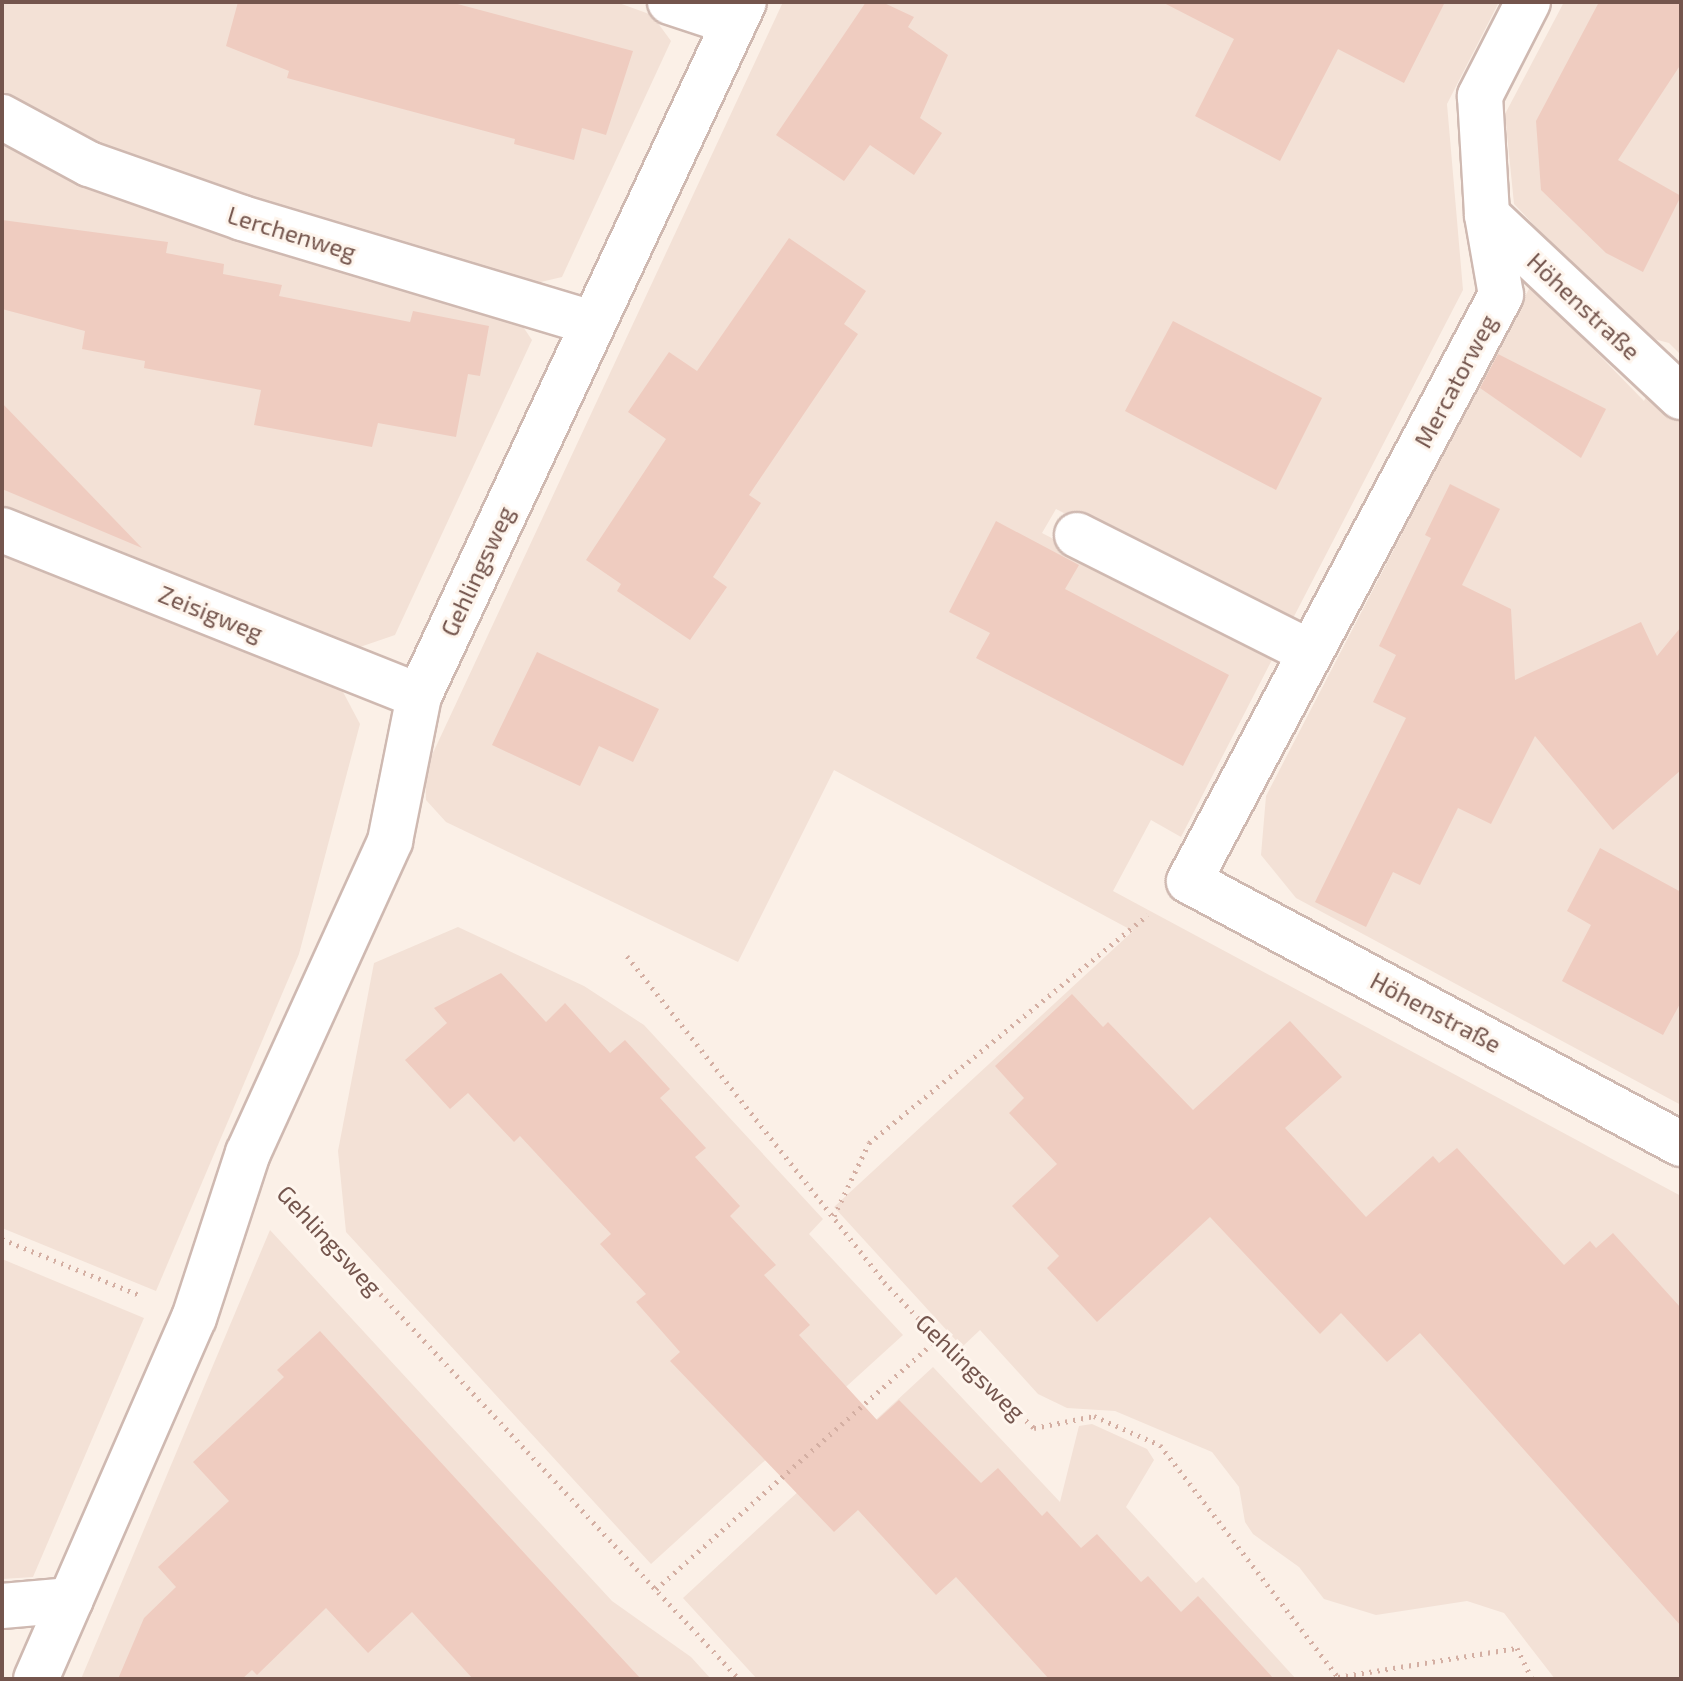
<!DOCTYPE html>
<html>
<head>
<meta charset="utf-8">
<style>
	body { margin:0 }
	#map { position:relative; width:1683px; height:1681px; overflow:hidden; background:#fbf0e7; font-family:"Exo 2",sans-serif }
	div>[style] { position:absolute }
	.residential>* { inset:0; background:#f3e1d6 }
	.building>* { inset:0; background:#efccc0 }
	.path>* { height:5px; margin-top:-2.5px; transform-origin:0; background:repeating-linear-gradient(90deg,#d4afa3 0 2px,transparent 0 8px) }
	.roads { filter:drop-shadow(2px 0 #cfb9b1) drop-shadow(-2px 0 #cfb9b1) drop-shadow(0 2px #cfb9b1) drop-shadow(0 -2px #cfb9b1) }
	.minor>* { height:44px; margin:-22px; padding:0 22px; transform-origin:22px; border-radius:22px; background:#fff }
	span { translate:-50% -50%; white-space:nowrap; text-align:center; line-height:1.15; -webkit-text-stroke:6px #fef5ed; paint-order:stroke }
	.street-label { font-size:24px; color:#74554d }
	.frame { position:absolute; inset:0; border:4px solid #74554d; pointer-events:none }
</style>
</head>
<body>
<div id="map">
	<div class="residential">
		<i style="clip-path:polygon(2px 2px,616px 2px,652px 15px,671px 41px,562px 277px,528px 285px,363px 239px,98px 147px,2px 100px)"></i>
		<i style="clip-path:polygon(783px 2px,1499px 2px,1447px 104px,1463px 290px,1288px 628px,1056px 509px,1042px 533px,1275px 654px,1181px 837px,1151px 820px,1113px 891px,1681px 1196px,1681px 1679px,1555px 1679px,1504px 1613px,1467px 1601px,1376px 1615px,1324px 1599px,1299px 1567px,1253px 1534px,1245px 1522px,1239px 1487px,1212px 1452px,1115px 1411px,1067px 1408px,1038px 1394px,980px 1330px,962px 1347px,834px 1207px,1133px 931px,834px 770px,738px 962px,446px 822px,426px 800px,425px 770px)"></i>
		<i style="clip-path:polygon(1564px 2px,1681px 2px,1681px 355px,1669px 343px,1639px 335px,1514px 204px,1505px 114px)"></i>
		<i style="clip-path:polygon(2px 134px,513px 312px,532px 340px,395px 635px,357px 648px,2px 505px)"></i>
		<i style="clip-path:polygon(1531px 285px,1644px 401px,1653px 383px,1681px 412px,1681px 1105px,1296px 898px,1261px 855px,1266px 796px)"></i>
		<i style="clip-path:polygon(2px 552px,342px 690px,360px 724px,299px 954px,156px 1291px,2px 1228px)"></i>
		<i style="clip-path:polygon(458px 927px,584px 986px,644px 1025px,823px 1219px,809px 1234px,903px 1335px,651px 1564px,346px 1232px,338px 1151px,374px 963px)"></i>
		<i style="clip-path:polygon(270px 1230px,612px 1601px,691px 1657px,711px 1679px,81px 1679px)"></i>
		<i style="clip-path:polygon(2px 1259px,144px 1318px,33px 1577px,2px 1579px)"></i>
		<i style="clip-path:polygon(933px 1367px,1060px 1502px,1079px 1426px,1092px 1424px,1147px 1449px,1154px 1460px,1126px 1507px,1196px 1583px,1203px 1577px,1296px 1679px,757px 1679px,683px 1598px)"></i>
	</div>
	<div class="building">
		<i style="clip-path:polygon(238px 2px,450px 2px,633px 51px,606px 135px,582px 128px,574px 160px,514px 144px,515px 139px,287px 78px,289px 71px,226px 46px)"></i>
		<i style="clip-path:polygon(866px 2px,882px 2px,914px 17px,908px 27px,948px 55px,920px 118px,942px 133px,914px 175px,870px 145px,844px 181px,776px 135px)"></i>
		<i style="clip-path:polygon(1162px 2px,1445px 2px,1404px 83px,1338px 49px,1280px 161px,1195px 116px,1234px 39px)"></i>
		<i style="clip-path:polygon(1599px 2px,1681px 2px,1681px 64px,1618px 160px,1681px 196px,1643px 272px,1606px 253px,1541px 190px,1536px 121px)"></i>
		<i style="clip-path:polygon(2px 220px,168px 242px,166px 253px,224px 264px,223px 274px,282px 285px,279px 296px,410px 322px,413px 311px,489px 326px,480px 376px,468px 374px,456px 437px,378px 423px,372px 447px,254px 425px,261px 390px,144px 368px,145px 361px,82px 349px,85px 331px,2px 309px)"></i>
		<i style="clip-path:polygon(789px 238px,866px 291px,844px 324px,858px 334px,749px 495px,761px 503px,713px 577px,727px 587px,690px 640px,617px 591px,621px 584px,586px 560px,666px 439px,628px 412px,669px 352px,697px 371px)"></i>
		<i style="clip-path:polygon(1173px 321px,1322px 398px,1276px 490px,1125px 411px)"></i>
		<i style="clip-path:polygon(1498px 354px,1606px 409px,1581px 458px,1480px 388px)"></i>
		<i style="clip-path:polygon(2px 403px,142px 548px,2px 489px)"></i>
		<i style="clip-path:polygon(1450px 484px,1500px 509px,1462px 585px,1511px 609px,1515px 680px,1641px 622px,1657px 656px,1681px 627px,1681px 770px,1613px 830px,1535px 736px,1491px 824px,1458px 808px,1420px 885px,1393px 872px,1366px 927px,1315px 902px,1406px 718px,1373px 702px,1396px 655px,1379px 646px,1431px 538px,1425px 535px)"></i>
		<i style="clip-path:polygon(996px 521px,1079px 565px,1065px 589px,1229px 675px,1183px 766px,976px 658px,990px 633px,949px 612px)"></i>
		<i style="clip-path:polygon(537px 652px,659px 709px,633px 762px,599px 746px,580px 786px,492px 745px)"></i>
		<i style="clip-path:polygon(1600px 848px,1681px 892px,1681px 1002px,1663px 1035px,1562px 981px,1591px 925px,1567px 911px)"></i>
		<i style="clip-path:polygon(501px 973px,546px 1022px,565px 1003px,610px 1053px,625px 1040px,670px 1089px,660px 1098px,706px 1148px,695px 1157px,740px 1206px,730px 1216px,776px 1265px,764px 1275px,810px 1325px,799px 1335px,877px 1420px,899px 1400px,981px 1483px,998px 1468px,1042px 1516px,1047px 1511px,1081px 1548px,1097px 1534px,1141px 1582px,1148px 1576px,1181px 1612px,1198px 1596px,1274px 1679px,1049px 1679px,956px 1577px,936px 1595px,858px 1510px,834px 1532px,670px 1361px,680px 1352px,636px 1302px,646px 1294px,600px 1244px,611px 1234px,520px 1136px,514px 1142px,468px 1093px,450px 1109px,405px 1060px,447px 1023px,434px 1008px)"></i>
		<i style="clip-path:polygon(1072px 994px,1103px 1027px,1108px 1022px,1193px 1110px,1290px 1021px,1342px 1077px,1285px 1128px,1366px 1217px,1433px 1156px,1439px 1163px,1457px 1148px,1564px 1265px,1590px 1241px,1596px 1248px,1613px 1233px,1681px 1308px,1681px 1626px,1420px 1333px,1387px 1362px,1341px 1313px,1320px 1334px,1210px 1217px,1097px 1322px,1047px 1268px,1059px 1256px,1012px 1206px,1057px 1164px,1009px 1113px,1024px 1098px,995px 1066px)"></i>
		<i style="clip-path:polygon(320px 1331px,527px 1556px,641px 1679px,473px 1679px,412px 1612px,368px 1653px,326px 1608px,257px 1675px,252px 1670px,242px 1679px,118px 1679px,144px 1618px,176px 1587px,158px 1567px,229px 1501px,193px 1462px,284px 1377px,277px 1370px)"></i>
	</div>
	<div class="path">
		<i style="left:627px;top:956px;width:415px;rotate:51.7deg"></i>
		<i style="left:884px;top:1282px;width:79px;rotate:46.5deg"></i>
		<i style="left:938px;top:1339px;width:131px;rotate:42.8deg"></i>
		<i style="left:1034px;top:1428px;width:61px;rotate:-11.3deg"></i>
		<i style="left:1094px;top:1416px;width:72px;rotate:23.7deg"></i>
		<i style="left:1160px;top:1445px;width:292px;rotate:52.5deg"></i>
		<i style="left:1338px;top:1677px;width:181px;rotate:-9.2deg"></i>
		<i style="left:1517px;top:1648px;width:34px;rotate:64deg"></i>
		<i style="left:293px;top:1200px;width:654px;rotate:47.04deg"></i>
		<i style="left:834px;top:1216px;width:81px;rotate:-64.4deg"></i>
		<i style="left:869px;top:1143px;width:360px;rotate:-39.3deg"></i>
		<i style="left:2px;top:1239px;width:151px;rotate:22.2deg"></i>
		<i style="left:656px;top:1589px;width:377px;rotate:-41.6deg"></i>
	</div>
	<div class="roads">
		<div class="minor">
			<i style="left:670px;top:2px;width:67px;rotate:18.2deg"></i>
			<i style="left:1528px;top:2px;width:106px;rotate:117.1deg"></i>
			<i style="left:1480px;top:96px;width:119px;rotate:86.6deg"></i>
			<i style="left:1487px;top:215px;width:81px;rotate:80.1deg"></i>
			<i style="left:1501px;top:295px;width:664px;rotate:118.03deg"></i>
			<i style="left:1189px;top:881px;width:558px;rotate:28.13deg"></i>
			<i style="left:2px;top:117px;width:99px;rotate:28.4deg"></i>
			<i style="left:89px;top:164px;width:162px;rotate:19.4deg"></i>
			<i style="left:242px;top:218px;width:366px;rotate:16.7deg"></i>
			<i style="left:1487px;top:215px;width:266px;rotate:43.2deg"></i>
			<i style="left:2px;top:530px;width:449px;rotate:21.7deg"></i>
			<i style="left:1077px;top:535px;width:261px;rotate:26.7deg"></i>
			<i style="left:2px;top:1606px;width:69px;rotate:-5deg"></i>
			<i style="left:36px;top:1679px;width:394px;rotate:-66.4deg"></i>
			<i style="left:194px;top:1318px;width:174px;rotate:-71.9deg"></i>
			<i style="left:248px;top:1153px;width:343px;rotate:-65.5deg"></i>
			<i style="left:390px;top:841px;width:148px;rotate:-78.7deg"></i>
			<i style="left:419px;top:696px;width:766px;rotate:-64.91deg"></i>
		</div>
	</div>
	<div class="street-label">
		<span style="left:292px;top:233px;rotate:17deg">Lerchenweg</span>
		<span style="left:1584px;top:306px;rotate:43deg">Höhenstraße</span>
		<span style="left:1455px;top:381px;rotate:-62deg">Mercatorweg</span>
		<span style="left:477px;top:571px;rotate:-65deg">Gehlingsweg</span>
		<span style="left:211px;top:613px;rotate:22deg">Zeisigweg</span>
		<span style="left:1436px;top:1012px;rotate:28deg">Höhenstraße</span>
		<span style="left:330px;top:1240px;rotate:47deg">Gehlingsweg</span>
		<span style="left:971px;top:1367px;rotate:44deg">Gehlingsweg</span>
	</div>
	<div class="frame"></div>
</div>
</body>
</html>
